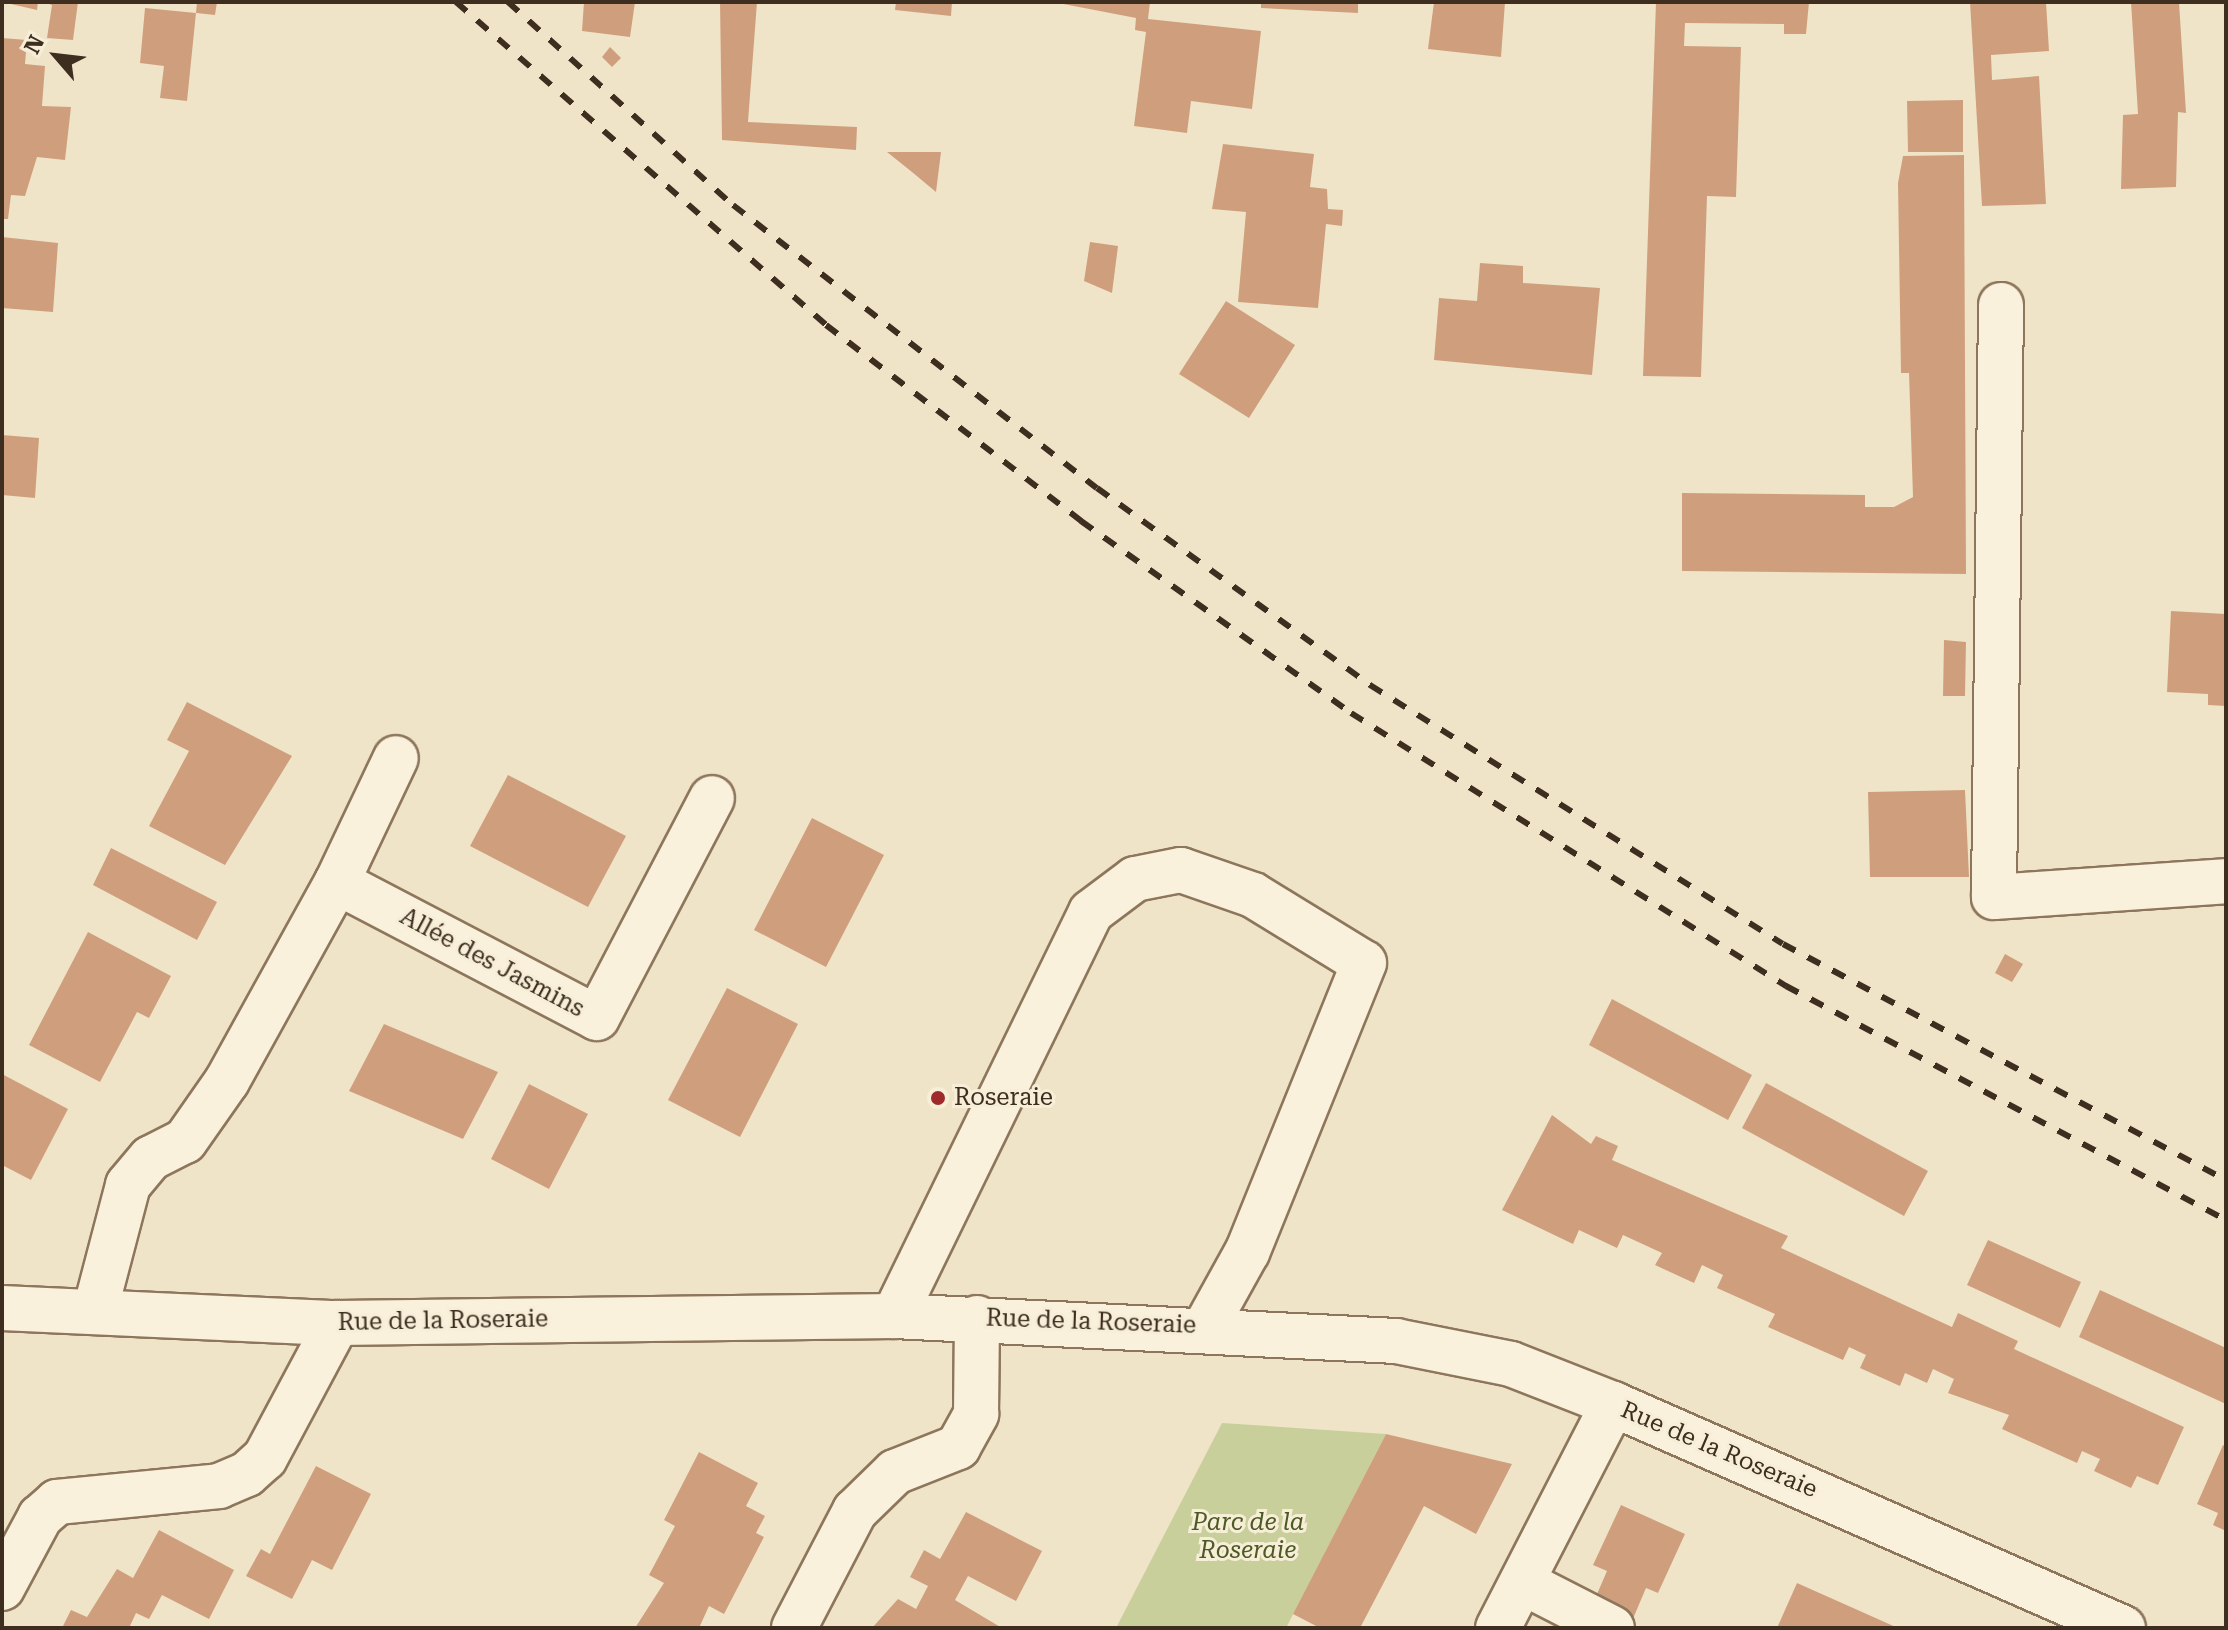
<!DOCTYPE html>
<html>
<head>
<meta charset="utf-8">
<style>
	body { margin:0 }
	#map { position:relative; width:2228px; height:1630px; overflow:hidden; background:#f0e4c8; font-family:"Roboto Serif",serif }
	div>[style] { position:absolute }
	.green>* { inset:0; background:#c9cf9b }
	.building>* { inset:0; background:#cf9f7d }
	.roads { filter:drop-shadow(2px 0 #8d765c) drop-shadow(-2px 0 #8d765c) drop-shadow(0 2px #8d765c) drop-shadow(0 -2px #8d765c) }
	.minor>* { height:44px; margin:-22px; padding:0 22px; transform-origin:22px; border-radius:22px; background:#faf1dc }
	.rail>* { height:6px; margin-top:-3px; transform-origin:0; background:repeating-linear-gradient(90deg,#3d2e20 0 14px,transparent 0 28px) }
	.dots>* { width:22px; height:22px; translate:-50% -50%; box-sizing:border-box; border:4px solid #f7eed8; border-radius:50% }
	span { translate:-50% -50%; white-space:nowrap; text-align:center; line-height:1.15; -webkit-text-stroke:6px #f7eed8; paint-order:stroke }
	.street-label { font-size:24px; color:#3d2e20 }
	.poi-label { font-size:24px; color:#3d2e20 }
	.left { translate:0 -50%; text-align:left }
	.park-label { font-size:24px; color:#4d5a26; font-style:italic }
	.frame { position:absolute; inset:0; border:4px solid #3d2e20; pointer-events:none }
	.north { position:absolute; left:16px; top:16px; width:80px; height:80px; -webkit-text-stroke:6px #f7eed8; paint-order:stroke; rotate:298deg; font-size:22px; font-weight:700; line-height:32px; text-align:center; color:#3d2e20 }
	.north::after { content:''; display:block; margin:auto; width:28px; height:36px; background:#3d2e20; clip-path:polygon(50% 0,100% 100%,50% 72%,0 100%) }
</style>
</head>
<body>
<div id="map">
	<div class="green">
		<i style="clip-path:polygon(1222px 1423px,1386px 1434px,1286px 1628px,1116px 1628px)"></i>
	</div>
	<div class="building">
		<i style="clip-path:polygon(2px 2px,38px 2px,37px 10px)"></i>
		<i style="clip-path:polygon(78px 2px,73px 40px,47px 38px,52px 5px,43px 2px)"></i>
		<i style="clip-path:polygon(197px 2px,217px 2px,215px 15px,196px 13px)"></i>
		<i style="clip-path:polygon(584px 2px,635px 2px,630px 37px,582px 31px)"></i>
		<i style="clip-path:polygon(720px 2px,757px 2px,748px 122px,857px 127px,856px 150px,722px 140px)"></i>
		<i style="clip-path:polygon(896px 2px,952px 2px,951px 16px,895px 10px)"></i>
		<i style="clip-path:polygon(1053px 2px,1150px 2px,1148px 19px,1261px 31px,1252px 109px,1191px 101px,1187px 133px,1134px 126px,1146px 32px,1135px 30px,1136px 18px)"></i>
		<i style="clip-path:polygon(1261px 2px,1358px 2px,1358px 13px,1261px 8px)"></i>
		<i style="clip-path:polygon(1434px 2px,1505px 2px,1501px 57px,1428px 49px)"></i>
		<i style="clip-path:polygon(1656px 2px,1809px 2px,1806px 34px,1784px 34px,1784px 24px,1685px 23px,1684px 46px,1741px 47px,1736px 197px,1707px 196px,1701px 377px,1643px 376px)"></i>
		<i style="clip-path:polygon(1970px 2px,2046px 2px,2049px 51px,1991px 55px,1992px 80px,2039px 76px,2046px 204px,1982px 206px)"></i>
		<i style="clip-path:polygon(2131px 2px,2179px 2px,2186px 113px,2178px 112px,2176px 187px,2121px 189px,2123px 115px,2138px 114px)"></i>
		<i style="clip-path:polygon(145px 8px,196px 13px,187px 101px,160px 98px,164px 66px,140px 63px)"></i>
		<i style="clip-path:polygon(2px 38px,27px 40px,25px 64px,45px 66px,42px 106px,71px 107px,65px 160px,37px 157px,25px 196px,11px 195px,8px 219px,2px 219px)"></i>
		<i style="clip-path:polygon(610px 47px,621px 58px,612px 67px,602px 57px)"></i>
		<i style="clip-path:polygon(1963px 100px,1963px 152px,1908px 152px,1907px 101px)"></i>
		<i style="clip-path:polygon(1223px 144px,1314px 154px,1310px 187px,1327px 189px,1328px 209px,1343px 210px,1342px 226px,1326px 224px,1318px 308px,1238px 302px,1246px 212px,1212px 209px)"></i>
		<i style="clip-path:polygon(887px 152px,941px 152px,936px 192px,912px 172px)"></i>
		<i style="clip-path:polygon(1964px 155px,1966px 574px,1682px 571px,1682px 493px,1865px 495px,1865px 507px,1894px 507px,1913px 497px,1909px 373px,1901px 373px,1898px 183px,1903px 156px)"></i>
		<i style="clip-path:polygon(2px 237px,58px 243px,53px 312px,2px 308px)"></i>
		<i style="clip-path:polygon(1090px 242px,1118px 246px,1112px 293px,1084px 281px)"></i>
		<i style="clip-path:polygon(1480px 263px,1523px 266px,1523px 283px,1600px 288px,1592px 375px,1434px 360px,1439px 298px,1477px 301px)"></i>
		<i style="clip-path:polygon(1226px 301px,1295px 345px,1249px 418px,1179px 374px)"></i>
		<i style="clip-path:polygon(2px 435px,39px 438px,35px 498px,2px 495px)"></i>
		<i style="clip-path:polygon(2171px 611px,2226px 614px,2226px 706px,2208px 705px,2208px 694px,2167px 692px)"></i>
		<i style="clip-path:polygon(1944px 640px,1966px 642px,1965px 696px,1943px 696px)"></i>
		<i style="clip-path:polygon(187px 702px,292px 756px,225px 865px,149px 826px,189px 751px,167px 740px)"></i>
		<i style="clip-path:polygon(508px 775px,626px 836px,588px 907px,470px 846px)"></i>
		<i style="clip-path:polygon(1965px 790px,1969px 877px,1870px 877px,1868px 792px)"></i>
		<i style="clip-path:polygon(812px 818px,884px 855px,826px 967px,754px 930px)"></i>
		<i style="clip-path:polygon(111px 848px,217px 902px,197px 940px,93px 885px)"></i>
		<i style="clip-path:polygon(88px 932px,171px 976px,149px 1018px,137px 1012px,100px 1082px,29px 1045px)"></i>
		<i style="clip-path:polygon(2005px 954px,2023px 964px,2012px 982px,1995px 973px)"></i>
		<i style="clip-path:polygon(727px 988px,798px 1024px,740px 1137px,668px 1100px)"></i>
		<i style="clip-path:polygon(1612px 999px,1752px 1075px,1728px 1120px,1589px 1045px)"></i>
		<i style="clip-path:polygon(384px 1024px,498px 1072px,463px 1139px,349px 1091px)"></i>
		<i style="clip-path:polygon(2px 1074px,68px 1109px,31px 1180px,2px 1165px)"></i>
		<i style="clip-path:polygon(1766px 1083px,1928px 1171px,1904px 1216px,1742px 1128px)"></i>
		<i style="clip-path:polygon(529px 1084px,588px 1114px,549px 1189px,491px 1159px)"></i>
		<i style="clip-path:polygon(1552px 1115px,1591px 1144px,1596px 1136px,1618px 1146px,1612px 1160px,1788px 1236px,1781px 1248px,1952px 1327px,1958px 1313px,2018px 1341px,2014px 1349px,2184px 1427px,2158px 1485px,2137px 1476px,2131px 1488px,2094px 1471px,2100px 1459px,2082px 1451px,2077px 1463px,2002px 1429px,2009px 1415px,1948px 1393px,1954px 1379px,1933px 1369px,1927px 1383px,1905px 1373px,1900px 1386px,1860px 1368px,1866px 1355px,1849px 1347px,1843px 1360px,1768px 1327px,1775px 1314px,1717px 1288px,1723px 1275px,1702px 1265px,1694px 1283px,1655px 1265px,1662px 1253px,1623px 1235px,1617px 1248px,1579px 1230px,1573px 1244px,1502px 1210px)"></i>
		<i style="clip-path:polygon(1988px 1240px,2081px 1282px,2060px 1328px,1967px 1285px)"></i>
		<i style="clip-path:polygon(2100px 1290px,2226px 1348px,2226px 1404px,2079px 1337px)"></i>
		<i style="clip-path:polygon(1386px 1434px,1512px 1464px,1476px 1534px,1424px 1506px,1360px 1628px,1320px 1628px,1293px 1614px)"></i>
		<i style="clip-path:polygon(2223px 1445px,2226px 1447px,2226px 1531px,2213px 1525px,2218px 1513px,2197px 1504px)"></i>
		<i style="clip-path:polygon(699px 1452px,758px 1483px,746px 1506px,765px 1516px,756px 1533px,764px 1537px,724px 1614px,709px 1606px,699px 1628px,635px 1628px,664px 1583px,649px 1575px,675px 1526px,664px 1520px)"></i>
		<i style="clip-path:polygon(316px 1466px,371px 1494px,332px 1570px,312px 1560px,292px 1599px,246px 1576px,261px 1549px,270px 1554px)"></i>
		<i style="clip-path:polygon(1621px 1505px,1685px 1534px,1658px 1593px,1646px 1588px,1632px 1621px,1594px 1601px,1607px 1571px,1593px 1565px)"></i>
		<i style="clip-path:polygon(966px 1512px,1042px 1551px,1016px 1601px,968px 1576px,955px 1600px,1002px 1628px,872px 1628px,898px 1599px,916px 1609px,928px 1586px,910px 1577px,924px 1550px,940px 1559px)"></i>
		<i style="clip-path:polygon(159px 1530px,234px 1570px,209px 1619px,162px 1595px,149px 1619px,136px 1613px,129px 1628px,62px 1628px,71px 1610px,87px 1617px,117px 1569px,133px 1578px)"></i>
		<i style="clip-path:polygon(1797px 1583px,1898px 1628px,1777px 1628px)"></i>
	</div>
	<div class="roads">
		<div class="minor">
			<i style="left:2001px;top:305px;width:592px;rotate:90.68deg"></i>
			<i style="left:1994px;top:897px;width:233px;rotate:-3.9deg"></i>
			<i style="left:337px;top:882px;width:137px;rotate:-64.6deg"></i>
			<i style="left:2px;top:1308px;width:335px;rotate:2.6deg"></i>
			<i style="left:337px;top:1323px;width:557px;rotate:-0.72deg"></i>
			<i style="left:894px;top:1316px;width:503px;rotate:2.85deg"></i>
			<i style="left:1396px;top:1341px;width:117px;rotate:11.3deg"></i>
			<i style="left:1511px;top:1364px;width:110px;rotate:21.4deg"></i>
			<i style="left:1613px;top:1404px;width:557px;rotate:23.71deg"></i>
			<i style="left:95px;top:1311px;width:130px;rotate:-75.3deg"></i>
			<i style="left:128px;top:1185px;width:35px;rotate:-50deg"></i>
			<i style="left:151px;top:1158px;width:38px;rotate:-27deg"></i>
			<i style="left:185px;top:1141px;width:73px;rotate:-55deg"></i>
			<i style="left:227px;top:1081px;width:227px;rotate:-61.1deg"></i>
			<i style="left:337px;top:882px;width:293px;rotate:27.6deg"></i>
			<i style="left:597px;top:1018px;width:248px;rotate:-62.4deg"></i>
			<i style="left:894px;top:1316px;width:449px;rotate:-64deg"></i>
			<i style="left:1091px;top:912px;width:55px;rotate:-36.9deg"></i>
			<i style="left:1135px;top:879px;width:47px;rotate:-11.1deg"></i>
			<i style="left:1181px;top:870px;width:76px;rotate:19.1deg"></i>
			<i style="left:1253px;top:895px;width:130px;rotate:31.5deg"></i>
			<i style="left:1364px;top:963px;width:312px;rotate:112deg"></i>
			<i style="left:1247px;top:1252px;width:85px;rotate:119deg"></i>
			<i style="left:1522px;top:1582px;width:101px;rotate:27.1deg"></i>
			<i style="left:2px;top:1588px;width:81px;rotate:-61.8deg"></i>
			<i style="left:40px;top:1517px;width:23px;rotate:-41deg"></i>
			<i style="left:57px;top:1502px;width:163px;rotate:-5.6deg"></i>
			<i style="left:219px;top:1486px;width:30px;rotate:-23deg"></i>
			<i style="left:247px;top:1474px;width:24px;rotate:-42deg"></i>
			<i style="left:265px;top:1458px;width:153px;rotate:-61.9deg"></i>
			<i style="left:794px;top:1628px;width:132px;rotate:-62.5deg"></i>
			<i style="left:855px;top:1511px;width:56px;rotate:-44.3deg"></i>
			<i style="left:895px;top:1472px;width:68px;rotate:-21.6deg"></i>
			<i style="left:958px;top:1447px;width:38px;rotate:-61deg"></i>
			<i style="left:976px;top:1414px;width:96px;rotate:-89.4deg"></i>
			<i style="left:1498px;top:1628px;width:252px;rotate:-62.8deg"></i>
		</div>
	</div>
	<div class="rail">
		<i style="left:456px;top:2px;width:491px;rotate:41.1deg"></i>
		<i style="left:826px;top:325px;width:322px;rotate:37.5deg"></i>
		<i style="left:1081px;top:521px;width:331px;rotate:35.4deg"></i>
		<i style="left:1351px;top:713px;width:514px;rotate:32.11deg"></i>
		<i style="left:1786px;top:986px;width:498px;rotate:28deg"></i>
		<i style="left:508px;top:2px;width:303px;rotate:42.1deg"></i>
		<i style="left:733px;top:205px;width:461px;rotate:37.9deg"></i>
		<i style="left:1097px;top:488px;width:337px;rotate:35.8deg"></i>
		<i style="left:1370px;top:685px;width:487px;rotate:32.1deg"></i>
		<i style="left:1783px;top:944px;width:502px;rotate:28.05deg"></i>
	</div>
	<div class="dots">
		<i style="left:938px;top:1098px;background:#9e2a2b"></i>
	</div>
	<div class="street-label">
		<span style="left:492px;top:963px;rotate:28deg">Allée des Jasmins</span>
		<span style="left:443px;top:1321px;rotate:-1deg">Rue de la Roseraie</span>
		<span style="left:1091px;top:1322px;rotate:2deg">Rue de la Roseraie</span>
		<span style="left:1719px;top:1450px;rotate:23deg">Rue de la Roseraie</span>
	</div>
	<div class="poi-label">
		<span class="left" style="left:954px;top:1098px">Roseraie</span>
	</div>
	<div class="park-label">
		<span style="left:1248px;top:1537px">Parc de la<br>Roseraie</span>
	</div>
	<div class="frame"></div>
	<div class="north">N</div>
</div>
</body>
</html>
